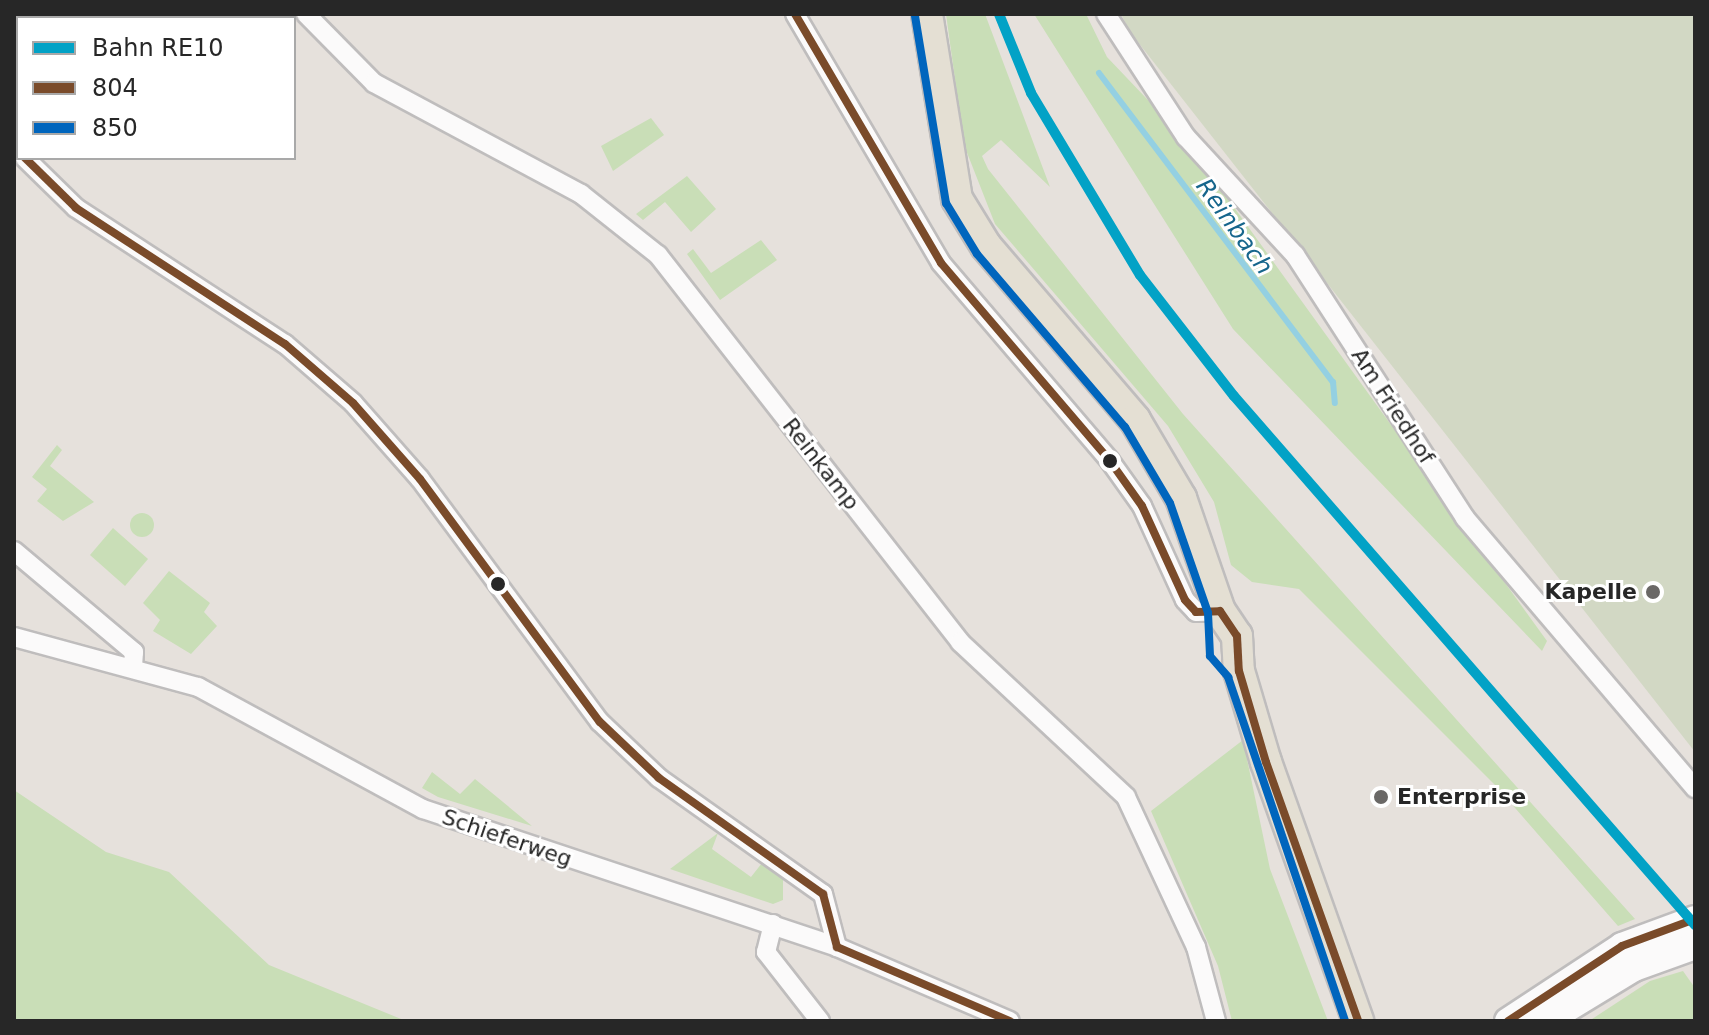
<!DOCTYPE html>
<html>
<head>
<meta charset="utf-8">
<style>
	body { margin:0 }
	#map { position:relative; width:1709px; height:1035px; overflow:hidden; background:#e6e1dc; font-family:"DejaVu Sans",sans-serif }
	div>[style] { position:absolute }
	.green>* { inset:0; background:#c9deb7 }
	.round { border-radius:50% }
	.cemetery>* { inset:0; background:#d2d8c4 }
	.stream>* { height:6px; margin:-3px; padding:0 3px; transform-origin:3px; border-radius:3px; background:#94d0e2 }
	.roads { filter:drop-shadow(2px 0 #bfbdbd) drop-shadow(-2px 0 #bfbdbd) drop-shadow(0 2px #bfbdbd) drop-shadow(0 -2px #bfbdbd) }
	.minor>* { height:18px; margin:-9px; padding:0 9px; transform-origin:9px; border-radius:9px; background:#fbfafa }
	.secondary>* { height:26px; margin:-13px; padding:0 13px; transform-origin:13px; border-radius:13px; background:#fbfafa }
	.primary>* { height:30px; margin:-15px; padding:0 15px; transform-origin:15px; border-radius:15px; background:#e4dfd3 }
	.bus-1>* { height:8px; margin:-4px; padding:0 4px; transform-origin:4px; border-radius:4px; background:#7a4b2a }
	.bus-2>* { height:8px; margin:-4px; padding:0 4px; transform-origin:4px; border-radius:4px; background:#0065bd }
	.rail-1>* { height:10px; margin:-5px; padding:0 5px; transform-origin:5px; border-radius:5px; background:#02a2c6 }
	.dots>* { width:22px; height:22px; translate:-50% -50%; box-sizing:border-box; border:4px solid #fff; border-radius:50% }
	span { translate:-50% -50%; white-space:nowrap; text-align:center; line-height:1.15; -webkit-text-stroke:6px #fff; paint-order:stroke }
	.street-label { font-size:22px; color:#272727 }
	.poi-label { font-size:22px; color:#272727; font-weight:700 }
	.right { translate:-100% -50%; text-align:right }
	.left { translate:0 -50%; text-align:left }
	.water-label { font-size:24px; color:#16668c; font-style:italic }
	.frame { position:absolute; inset:0; border:16px solid #272727; pointer-events:none }
	.legend { position:absolute; left:16px; top:16px; width:280px; height:144px; box-sizing:border-box; background:#fff; border:2px solid #a9a9a9; margin:0; padding:10px 14px; list-style:none; font-size:24px; color:#272727 }
	.legend li { display:flex; align-items:center; gap:16px; height:40px }
	.legend b { width:40px; border:2px solid #a9a9a9 }
</style>
</head>
<body>
<div id="map">
	<div class="green">
		<i style="clip-path:polygon(946px 14px,985px 14px,1050px 187px,1001px 140px,982px 156px,988px 169px,1183px 414px,1635px 919px,1618px 926px,1495px 785px,1299px 589px,1252px 582px,1231px 565px,1214px 502px,1168px 426px,995px 224px,964px 145px)"></i>
		<i style="clip-path:polygon(1034px 14px,1086px 14px,1107px 57px,1184px 138px,1547px 641px,1542px 651px,1233px 329px)"></i>
		<i style="clip-path:polygon(651px 118px,664px 135px,613px 171px,601px 146px)"></i>
		<i style="clip-path:polygon(687px 176px,716px 209px,691px 232px,665px 202px,643px 220px,636px 214px)"></i>
		<i style="clip-path:polygon(761px 240px,777px 260px,720px 300px,687px 254px,693px 249px,711px 273px)"></i>
		<i style="clip-path:polygon(57px 445px,62px 450px,50px 466px,94px 502px,63px 521px,37px 501px,47px 489px,32px 477px)"></i>
		<i class="round" style="left:130px;top:513px;width:24px;height:24px"></i>
		<i style="clip-path:polygon(113px 528px,148px 559px,125px 586px,90px 555px)"></i>
		<i style="clip-path:polygon(169px 571px,210px 603px,204px 612px,217px 626px,191px 654px,153px 631px,160px 620px,143px 603px)"></i>
		<i style="clip-path:polygon(1243px 740px,1270px 869px,1328px 1021px,1232px 1021px,1218px 966px,1151px 811px)"></i>
		<i style="clip-path:polygon(432px 772px,460px 794px,475px 779px,532px 826px,438px 797px,422px 788px)"></i>
		<i style="clip-path:polygon(14px 790px,106px 852px,169px 872px,269px 965px,406px 1021px,14px 1021px)"></i>
		<i style="clip-path:polygon(718px 833px,712px 849px,751px 877px,762px 863px,783px 879px,783px 900px,773px 904px,670px 869px)"></i>
		<i style="clip-path:polygon(1683px 971px,1695px 988px,1695px 1021px,1589px 1021px,1650px 981px)"></i>
	</div>
	<div class="cemetery">
		<i style="clip-path:polygon(1121px 14px,1695px 14px,1695px 752px,1130px 32px)"></i>
	</div>
	<div class="stream">
		<i style="left:1099px;top:73px;width:388px;rotate:52.9deg"></i>
		<i style="left:1333px;top:382px;width:21px;rotate:85deg"></i>
	</div>
	<div class="roads">
		<div class="minor">
			<i style="left:306px;top:14px;width:97px;rotate:45.4deg"></i>
			<i style="left:374px;top:83px;width:235px;rotate:28.2deg"></i>
			<i style="left:581px;top:194px;width:98px;rotate:38.4deg"></i>
			<i style="left:658px;top:255px;width:491px;rotate:52deg"></i>
			<i style="left:960px;top:642px;width:227px;rotate:43deg"></i>
			<i style="left:1126px;top:797px;width:166px;rotate:65deg"></i>
			<i style="left:1196px;top:947px;width:77px;rotate:74.9deg"></i>
			<i style="left:795px;top:14px;width:289px;rotate:59.6deg"></i>
			<i style="left:941px;top:263px;width:260px;rotate:49.5deg"></i>
			<i style="left:1110px;top:461px;width:55px;rotate:54.6deg"></i>
			<i style="left:1142px;top:506px;width:103px;rotate:65.4deg"></i>
			<i style="left:1185px;top:600px;width:16px;rotate:47deg"></i>
			<i style="left:1196px;top:612px;width:24px;rotate:-2deg"></i>
			<i style="left:1106px;top:14px;width:147px;rotate:57deg"></i>
			<i style="left:1186px;top:137px;width:161px;rotate:47.3deg"></i>
			<i style="left:1295px;top:255px;width:313px;rotate:57.1deg"></i>
			<i style="left:1465px;top:518px;width:355px;rotate:49.6deg"></i>
			<i style="left:25px;top:158px;width:71px;rotate:44.4deg"></i>
			<i style="left:76px;top:208px;width:249px;rotate:33.1deg"></i>
			<i style="left:285px;top:344px;width:90px;rotate:40.9deg"></i>
			<i style="left:353px;top:403px;width:101px;rotate:48.6deg"></i>
			<i style="left:420px;top:479px;width:302px;rotate:53.5deg"></i>
			<i style="left:600px;top:722px;width:81px;rotate:43.5deg"></i>
			<i style="left:659px;top:778px;width:201px;rotate:35.3deg"></i>
			<i style="left:823px;top:894px;width:55px;rotate:75.2deg"></i>
			<i style="left:14px;top:551px;width:157px;rotate:40.1deg"></i>
			<i style="left:134px;top:652px;width:14px;rotate:94deg"></i>
			<i style="left:14px;top:637px;width:191px;rotate:15.2deg"></i>
			<i style="left:198px;top:687px;width:256px;rotate:28.5deg"></i>
			<i style="left:423px;top:809px;width:436px;rotate:18.4deg"></i>
			<i style="left:837px;top:947px;width:188px;rotate:23.2deg"></i>
			<i style="left:773px;top:924px;width:29px;rotate:104deg"></i>
			<i style="left:766px;top:952px;width:88px;rotate:52deg"></i>
		</div>
		<div class="secondary">
			<i style="left:1508px;top:1021px;width:136px;rotate:-33.3deg"></i>
			<i style="left:1622px;top:946px;width:78px;rotate:-20.3deg"></i>
			<i style="left:1547px;top:1021px;width:102px;rotate:-31.3deg"></i>
			<i style="left:1634px;top:968px;width:65px;rotate:-19.8deg"></i>
		</div>
		<div class="primary">
			<i style="left:927px;top:14px;width:187px;rotate:80.8deg"></i>
			<i style="left:957px;top:199px;width:55px;rotate:58.3deg"></i>
			<i style="left:986px;top:246px;width:229px;rotate:49.4deg"></i>
			<i style="left:1135px;top:420px;width:91px;rotate:59.5deg"></i>
			<i style="left:1181px;top:498px;width:120px;rotate:71deg"></i>
			<i style="left:1220px;top:611px;width:30px;rotate:56deg"></i>
			<i style="left:1237px;top:636px;width:35px;rotate:87deg"></i>
			<i style="left:1239px;top:671px;width:95px;rotate:73.5deg"></i>
			<i style="left:1266px;top:762px;width:275px;rotate:70.4deg"></i>
		</div>
	</div>
	<div class="bus-1">
		<i style="left:795px;top:14px;width:289px;rotate:59.6deg"></i>
		<i style="left:941px;top:263px;width:260px;rotate:49.5deg"></i>
		<i style="left:1110px;top:461px;width:55px;rotate:54.6deg"></i>
		<i style="left:1142px;top:506px;width:103px;rotate:65.4deg"></i>
		<i style="left:1185px;top:600px;width:16px;rotate:47deg"></i>
		<i style="left:1196px;top:612px;width:24px;rotate:-2deg"></i>
		<i style="left:25px;top:158px;width:71px;rotate:44.4deg"></i>
		<i style="left:76px;top:208px;width:249px;rotate:33.1deg"></i>
		<i style="left:285px;top:344px;width:90px;rotate:40.9deg"></i>
		<i style="left:353px;top:403px;width:101px;rotate:48.6deg"></i>
		<i style="left:420px;top:479px;width:302px;rotate:53.5deg"></i>
		<i style="left:600px;top:722px;width:81px;rotate:43.5deg"></i>
		<i style="left:659px;top:778px;width:201px;rotate:35.3deg"></i>
		<i style="left:823px;top:894px;width:55px;rotate:75.2deg"></i>
		<i style="left:1220px;top:611px;width:30px;rotate:56deg"></i>
		<i style="left:1237px;top:636px;width:35px;rotate:87deg"></i>
		<i style="left:1239px;top:671px;width:95px;rotate:73.5deg"></i>
		<i style="left:1266px;top:762px;width:275px;rotate:70.4deg"></i>
		<i style="left:837px;top:947px;width:188px;rotate:23.2deg"></i>
		<i style="left:1508px;top:1021px;width:136px;rotate:-33.3deg"></i>
		<i style="left:1622px;top:946px;width:78px;rotate:-20.3deg"></i>
	</div>
	<div class="bus-2">
		<i style="left:915px;top:16px;width:190px;rotate:80.6deg"></i>
		<i style="left:946px;top:203px;width:60px;rotate:58.7deg"></i>
		<i style="left:977px;top:254px;width:228px;rotate:49.5deg"></i>
		<i style="left:1125px;top:427px;width:88px;rotate:59.4deg"></i>
		<i style="left:1170px;top:503px;width:116px;rotate:70.9deg"></i>
		<i style="left:1208px;top:613px;width:43px;rotate:87.3deg"></i>
		<i style="left:1210px;top:656px;width:28px;rotate:49deg"></i>
		<i style="left:1228px;top:677px;width:363px;rotate:71.2deg"></i>
	</div>
	<div class="rail-1">
		<i style="left:999px;top:14px;width:85px;rotate:67.9deg"></i>
		<i style="left:1031px;top:93px;width:212px;rotate:59.1deg"></i>
		<i style="left:1140px;top:275px;width:153px;rotate:52.2deg"></i>
		<i style="left:1234px;top:396px;width:702px;rotate:48.93deg"></i>
	</div>
	<div class="dots">
		<i style="left:1110px;top:461px;background:#272727"></i>
		<i style="left:498px;top:584px;background:#272727"></i>
		<i style="left:1653px;top:592px;background:#6a6866"></i>
		<i style="left:1381px;top:797px;background:#6a6866"></i>
	</div>
	<div class="street-label">
		<span style="left:1393px;top:406px;rotate:57deg">Am Friedhof</span>
		<span style="left:821px;top:464px;rotate:52deg">Reinkamp</span>
		<span style="left:507px;top:838px;rotate:19deg">Schieferweg</span>
	</div>
	<div class="poi-label">
		<span class="right" style="left:1637px;top:592px">Kapelle</span>
		<span class="left" style="left:1397px;top:797px">Enterprise</span>
	</div>
	<div class="water-label">
		<span style="left:1234px;top:227px;rotate:54deg">Reinbach</span>
	</div>
	<div class="frame"></div>
	<ul class="legend">
	<li><b style="height:10px;background:#02a2c6"></b>Bahn RE10</li>
	<li><b style="height:10px;background:#7a4b2a"></b>804</li>
	<li><b style="height:10px;background:#0065bd"></b>850</li>
	</ul>
</div>
</body>
</html>
